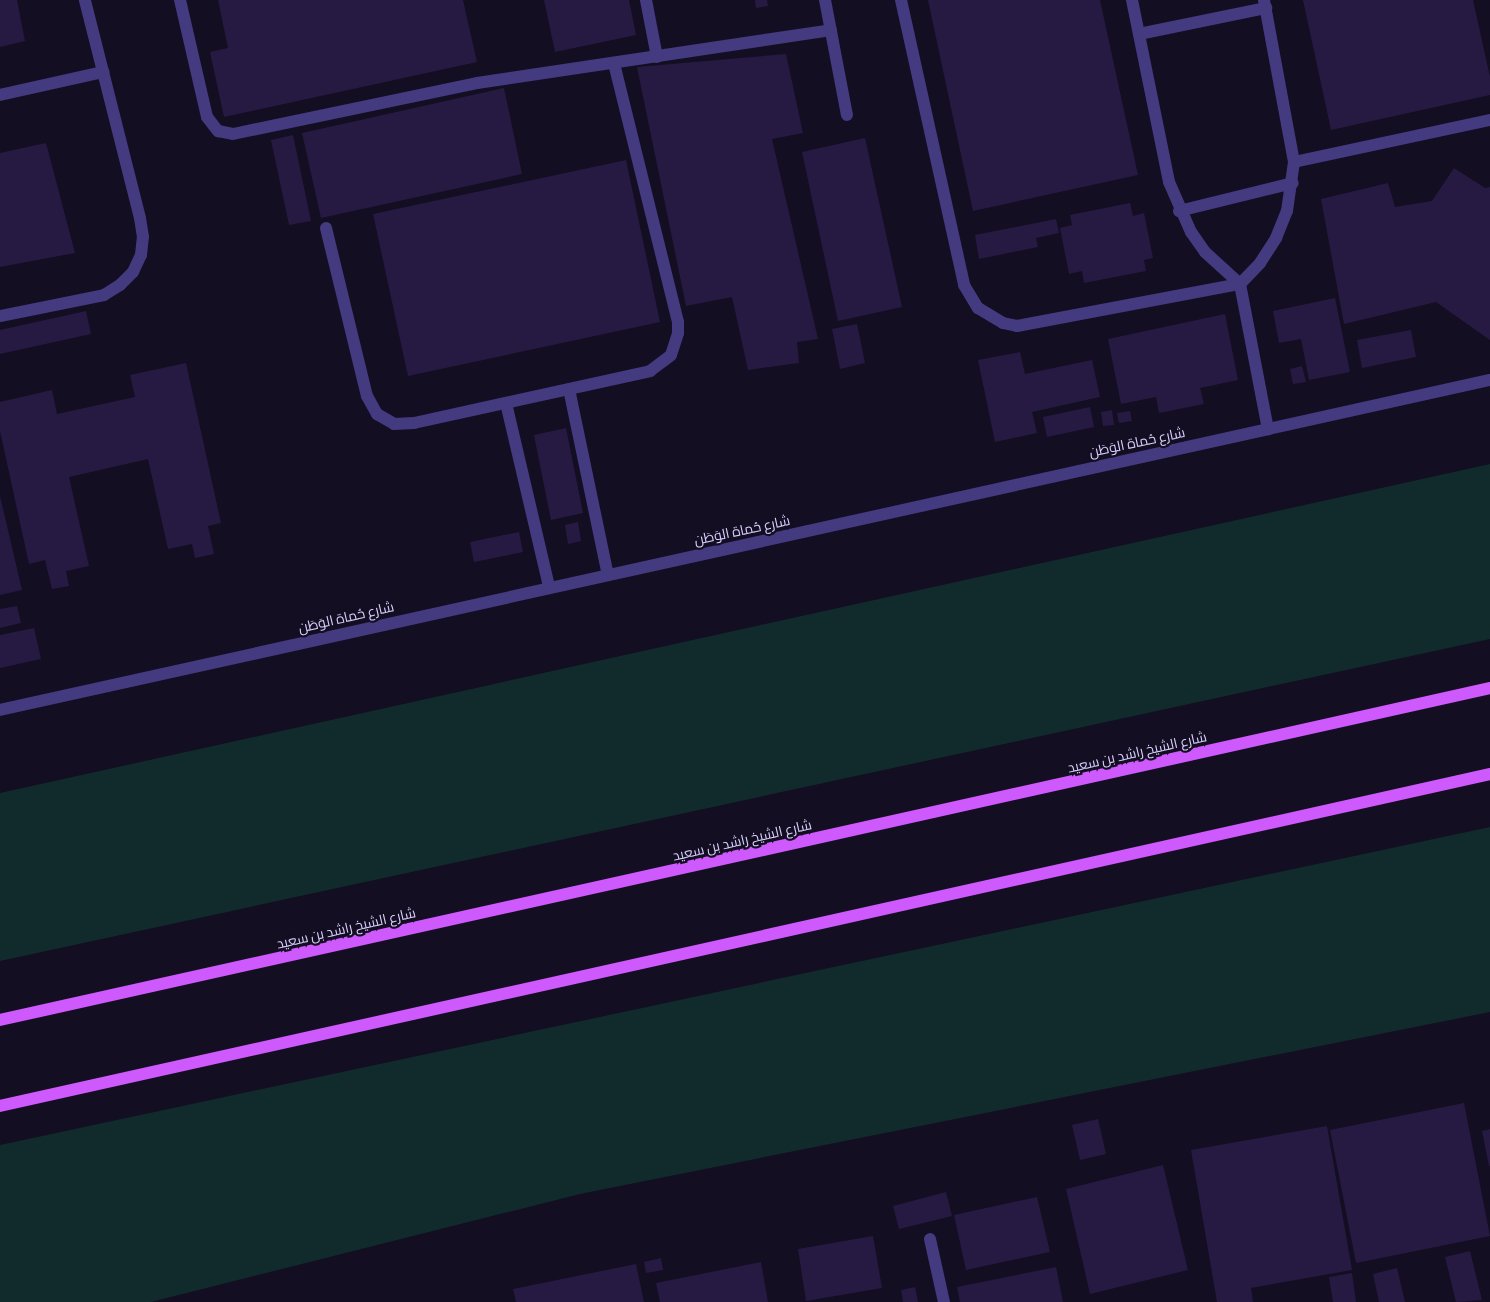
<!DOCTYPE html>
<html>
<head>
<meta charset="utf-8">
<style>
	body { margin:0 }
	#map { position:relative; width:1490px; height:1302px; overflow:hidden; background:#130e22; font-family:Commissioner,Cairo,sans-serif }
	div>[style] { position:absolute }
	.green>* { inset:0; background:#112a2c }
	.building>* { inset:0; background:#261a43 }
	.lane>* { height:12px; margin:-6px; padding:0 6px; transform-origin:6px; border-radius:6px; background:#433a80 }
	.street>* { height:12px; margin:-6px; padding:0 6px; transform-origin:6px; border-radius:6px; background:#433a80 }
	.primary>* { height:12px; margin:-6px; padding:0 6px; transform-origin:6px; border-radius:6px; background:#ce59fc }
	span { translate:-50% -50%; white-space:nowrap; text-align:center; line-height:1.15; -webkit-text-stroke:4.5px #130e22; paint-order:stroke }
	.street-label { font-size:14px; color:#d9d0fe }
</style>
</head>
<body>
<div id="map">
	<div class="green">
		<i style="clip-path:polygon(1490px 464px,1490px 639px,0 961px,0 793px)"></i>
		<i style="clip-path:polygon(1490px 827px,1490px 1012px,580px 1194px,151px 1302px,0 1302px,0 1145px)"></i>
	</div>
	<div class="building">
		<i style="clip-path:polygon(0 0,17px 0,25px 41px,0 47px)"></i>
		<i style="clip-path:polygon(218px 0,463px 0,477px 62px,224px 117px,210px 52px,228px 48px)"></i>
		<i style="clip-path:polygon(544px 0,629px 0,636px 35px,555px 52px)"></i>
		<i style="clip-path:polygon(755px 0,767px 0,768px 6px,756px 8px)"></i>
		<i style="clip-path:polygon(928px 0,1100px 0,1138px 175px,973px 211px)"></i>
		<i style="clip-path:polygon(1303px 0,1473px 0,1490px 77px,1490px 95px,1331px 130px)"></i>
		<i style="clip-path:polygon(786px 54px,803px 133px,772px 139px,818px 339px,797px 342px,799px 363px,748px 370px,732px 297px,686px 306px,637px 67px)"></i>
		<i style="clip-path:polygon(504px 88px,522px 174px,321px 218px,302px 133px)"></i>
		<i style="clip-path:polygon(293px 135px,311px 221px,289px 225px,271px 140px)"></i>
		<i style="clip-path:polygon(865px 138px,902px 307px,838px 321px,802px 152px)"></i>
		<i style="clip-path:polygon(46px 143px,75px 253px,0 267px,0 153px)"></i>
		<i style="clip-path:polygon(626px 160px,660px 322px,408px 376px,373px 214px)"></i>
		<i style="clip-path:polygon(1454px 168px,1485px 188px,1490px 187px,1490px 340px,1436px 302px,1344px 324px,1321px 199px,1388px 183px,1395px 207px,1432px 201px)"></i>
		<i style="clip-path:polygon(1130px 203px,1133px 216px,1144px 213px,1153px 258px,1144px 260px,1146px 271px,1084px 283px,1082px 271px,1069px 274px,1060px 228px,1072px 225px,1070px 215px)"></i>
		<i style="clip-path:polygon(1056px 219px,1059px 233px,1036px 238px,1038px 247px,979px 259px,975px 235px)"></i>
		<i style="clip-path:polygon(1335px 298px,1350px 372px,1309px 380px,1301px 339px,1279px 343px,1273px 311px)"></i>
		<i style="clip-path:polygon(86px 311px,91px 334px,0 354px,0 330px)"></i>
		<i style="clip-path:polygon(1225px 314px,1238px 380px,1200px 388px,1204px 404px,1159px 413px,1156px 397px,1121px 404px,1108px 339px)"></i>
		<i style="clip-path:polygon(857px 324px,865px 363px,840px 369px,832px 329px)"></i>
		<i style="clip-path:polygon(1411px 330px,1416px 357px,1362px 368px,1357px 340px)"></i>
		<i style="clip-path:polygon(1020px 352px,1025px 374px,1092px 360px,1100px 397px,1032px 412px,1037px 433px,995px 442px,978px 360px)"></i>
		<i style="clip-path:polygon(186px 363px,221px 523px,208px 526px,214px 554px,195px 558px,192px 544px,168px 549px,148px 459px,69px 477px,89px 566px,66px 571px,69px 586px,52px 589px,45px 560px,29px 564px,0 431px,0 402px,52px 390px,57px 414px,135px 397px,130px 375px)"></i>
		<i style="clip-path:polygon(1302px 366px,1306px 382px,1293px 384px,1290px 369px)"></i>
		<i style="clip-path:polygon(1090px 407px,1094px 427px,1047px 437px,1043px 417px)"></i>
		<i style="clip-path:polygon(1112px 410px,1114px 425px,1103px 426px,1101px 412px)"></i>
		<i style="clip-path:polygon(1130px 411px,1132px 421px,1119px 423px,1117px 413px)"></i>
		<i style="clip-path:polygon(566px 428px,583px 513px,551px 520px,534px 435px)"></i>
		<i style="clip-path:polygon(0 496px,22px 590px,0 595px)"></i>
		<i style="clip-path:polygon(578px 522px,581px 541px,568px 544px,565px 525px)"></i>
		<i style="clip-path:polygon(519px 532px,523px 552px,474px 562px,470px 542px)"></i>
		<i style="clip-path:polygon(17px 606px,21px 623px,0 628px,0 609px)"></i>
		<i style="clip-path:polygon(34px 628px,41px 659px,0 668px,0 635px)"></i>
		<i style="clip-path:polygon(1464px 1103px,1490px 1236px,1356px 1263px,1330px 1130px)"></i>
		<i style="clip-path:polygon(1098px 1119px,1106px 1154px,1080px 1160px,1072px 1125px)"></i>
		<i style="clip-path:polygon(1327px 1126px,1352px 1270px,1251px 1288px,1253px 1302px,1217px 1302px,1191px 1150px)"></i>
		<i style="clip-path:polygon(1490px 1129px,1490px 1166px,1489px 1166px,1482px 1131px)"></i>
		<i style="clip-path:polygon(1163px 1165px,1188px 1270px,1090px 1294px,1066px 1189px)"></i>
		<i style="clip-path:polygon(946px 1192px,952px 1216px,899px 1229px,893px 1206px)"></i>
		<i style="clip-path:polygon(1037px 1197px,1050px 1252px,966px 1270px,954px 1215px)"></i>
		<i style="clip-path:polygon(873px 1236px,882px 1288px,806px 1301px,798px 1249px)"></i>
		<i style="clip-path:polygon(1470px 1251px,1482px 1300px,1456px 1302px,1445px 1257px)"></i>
		<i style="clip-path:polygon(661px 1258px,663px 1270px,646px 1273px,644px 1262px)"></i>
		<i style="clip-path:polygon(761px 1262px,768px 1302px,660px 1302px,656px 1283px)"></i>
		<i style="clip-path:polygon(636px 1264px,644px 1302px,516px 1302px,513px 1289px)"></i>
		<i style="clip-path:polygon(1056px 1267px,1063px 1302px,960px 1302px,957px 1287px)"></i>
		<i style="clip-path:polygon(1397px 1268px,1405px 1302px,1379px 1302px,1373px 1274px)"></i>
		<i style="clip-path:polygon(1352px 1273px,1356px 1302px,1333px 1302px,1329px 1277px)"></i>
		<i style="clip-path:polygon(915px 1287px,918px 1302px,903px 1302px,901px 1290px)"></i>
	</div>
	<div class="lane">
		<i style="left:180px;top:0;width:120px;rotate:77deg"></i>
		<i style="left:207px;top:117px;width:18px;rotate:52deg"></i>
		<i style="left:218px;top:131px;width:15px;rotate:11deg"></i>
		<i style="left:233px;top:134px;width:249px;rotate:-11.8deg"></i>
		<i style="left:477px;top:83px;width:358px;rotate:-8.5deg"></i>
		<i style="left:646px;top:0;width:58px;rotate:79.1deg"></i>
		<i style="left:825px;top:0;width:117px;rotate:79.2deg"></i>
		<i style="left:901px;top:0;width:292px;rotate:77.5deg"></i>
		<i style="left:964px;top:285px;width:27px;rotate:59deg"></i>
		<i style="left:978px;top:308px;width:29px;rotate:31deg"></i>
		<i style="left:1003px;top:323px;width:14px;rotate:12deg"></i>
		<i style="left:1017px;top:326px;width:227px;rotate:-10.7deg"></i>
		<i style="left:1240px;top:284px;width:29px;rotate:-46deg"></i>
		<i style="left:1260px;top:263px;width:30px;rotate:-57deg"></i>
		<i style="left:1276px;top:238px;width:29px;rotate:-68deg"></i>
		<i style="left:1287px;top:211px;width:49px;rotate:-81.9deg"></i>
		<i style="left:1294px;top:162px;width:165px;rotate:-100.5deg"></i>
		<i style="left:1132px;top:0;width:186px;rotate:78.5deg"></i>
		<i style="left:1169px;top:182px;width:55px;rotate:66.3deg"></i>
		<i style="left:1191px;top:232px;width:24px;rotate:55deg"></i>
		<i style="left:1205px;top:252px;width:47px;rotate:42.4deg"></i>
		<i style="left:1240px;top:284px;width:148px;rotate:79.1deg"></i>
		<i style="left:1139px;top:34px;width:130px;rotate:-11.6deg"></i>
		<i style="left:0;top:95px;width:106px;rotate:-12.6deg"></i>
		<i style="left:1294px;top:162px;width:200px;rotate:-12.1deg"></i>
		<i style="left:1179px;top:211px;width:117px;rotate:-13.8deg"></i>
		<i style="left:326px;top:228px;width:173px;rotate:76.3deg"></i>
		<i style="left:367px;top:396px;width:21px;rotate:61deg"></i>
		<i style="left:377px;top:414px;width:20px;rotate:30deg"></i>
		<i style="left:394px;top:424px;width:20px;rotate:-3deg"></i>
		<i style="left:414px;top:423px;width:242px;rotate:-12.4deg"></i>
		<i style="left:650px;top:371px;width:26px;rotate:-37deg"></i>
		<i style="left:671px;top:355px;width:23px;rotate:-72deg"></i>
		<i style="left:678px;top:333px;width:11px;rotate:-90deg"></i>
		<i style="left:678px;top:322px;width:267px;rotate:-103.9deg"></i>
		<i style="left:0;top:316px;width:106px;rotate:-11.4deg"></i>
		<i style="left:104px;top:295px;width:19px;rotate:-32deg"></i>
		<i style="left:120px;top:285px;width:18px;rotate:-45deg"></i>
		<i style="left:133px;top:272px;width:19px;rotate:-65deg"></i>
		<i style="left:141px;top:255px;width:18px;rotate:-84deg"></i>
		<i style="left:143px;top:237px;width:19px;rotate:-99deg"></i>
		<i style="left:140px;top:218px;width:225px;rotate:-104.2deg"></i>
		<i style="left:569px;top:389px;width:190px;rotate:78.2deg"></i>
		<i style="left:506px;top:403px;width:189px;rotate:76.8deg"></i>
		<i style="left:0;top:710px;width:1526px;rotate:-12.49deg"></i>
	</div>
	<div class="street">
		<i style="left:930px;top:1239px;width:65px;rotate:77.5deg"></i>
	</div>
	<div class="primary">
		<i style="left:0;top:1020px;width:1527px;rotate:-12.56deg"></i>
		<i style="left:0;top:1106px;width:1527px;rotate:-12.56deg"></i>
	</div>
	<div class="street-label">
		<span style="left:1137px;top:442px;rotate:-12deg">شارع حُماة الوَطَن</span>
		<span style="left:742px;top:530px;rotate:-12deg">شارع حُماة الوَطَن</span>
		<span style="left:346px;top:617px;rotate:-13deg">شارع حُماة الوَطَن</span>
		<span style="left:1137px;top:752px;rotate:-13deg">شارع الشيخ راشد بن سعيد</span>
		<span style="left:742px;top:840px;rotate:-13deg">شارع الشيخ راشد بن سعيد</span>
		<span style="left:346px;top:928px;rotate:-13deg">شارع الشيخ راشد بن سعيد</span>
	</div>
</div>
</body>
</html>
